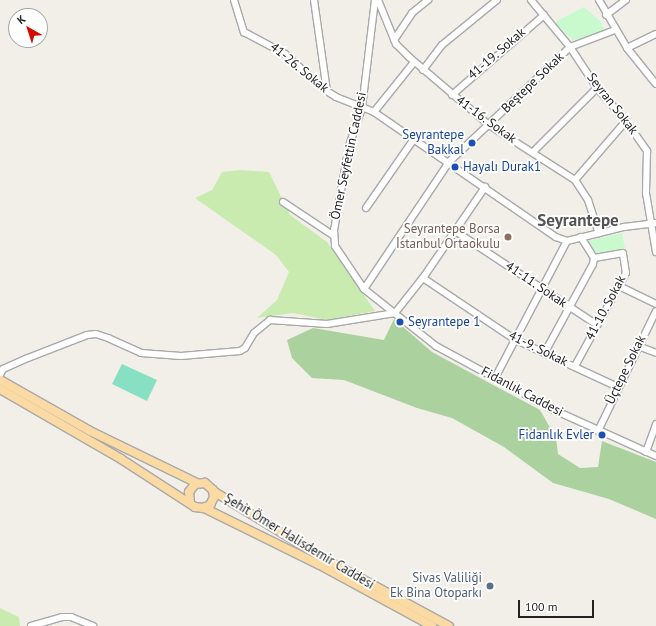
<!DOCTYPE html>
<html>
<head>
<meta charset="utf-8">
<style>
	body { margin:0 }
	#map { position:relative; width:656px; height:626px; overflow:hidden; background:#f2efe9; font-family:"PT Sans",sans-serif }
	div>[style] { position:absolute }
	.grass>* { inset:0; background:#caebb0 }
	.forest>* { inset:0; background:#aad19e }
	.park>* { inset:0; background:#c8face }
	.pitch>* { inset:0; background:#88e0c2 }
	.roads { filter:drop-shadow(1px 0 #a9a9a9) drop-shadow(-1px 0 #a9a9a9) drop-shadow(0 1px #a9a9a9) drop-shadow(0 -1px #a9a9a9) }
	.minor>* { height:6px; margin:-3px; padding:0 3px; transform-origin:3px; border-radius:3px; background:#fff }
	.major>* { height:8px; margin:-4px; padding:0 4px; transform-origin:4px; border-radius:4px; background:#fcdaa4 }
	.dots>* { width:11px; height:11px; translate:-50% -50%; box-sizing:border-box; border:2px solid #fff; border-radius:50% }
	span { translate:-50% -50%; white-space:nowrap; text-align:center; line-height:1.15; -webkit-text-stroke:3.5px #fff; paint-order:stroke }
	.street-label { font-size:13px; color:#222 }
	.transit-label { font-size:13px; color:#164399 }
	.right { translate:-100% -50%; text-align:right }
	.left { translate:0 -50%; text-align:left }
	.education-label { font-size:13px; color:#785e54 }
	.service-label { font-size:13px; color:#4e5e75 }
	.district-label { font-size:17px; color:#555; font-weight:700 }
	.north { position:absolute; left:8px; top:8px; width:40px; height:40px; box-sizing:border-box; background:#fff; border:1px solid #a7a7a7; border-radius:50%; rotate:321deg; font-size:11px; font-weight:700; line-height:16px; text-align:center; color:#222 }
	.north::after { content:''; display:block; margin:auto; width:14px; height:18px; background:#d40a00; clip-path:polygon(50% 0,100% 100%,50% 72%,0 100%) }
	.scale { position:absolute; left:518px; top:600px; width:76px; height:18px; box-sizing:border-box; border:2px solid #222; border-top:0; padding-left:5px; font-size:12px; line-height:14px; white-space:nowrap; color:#222; -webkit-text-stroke:3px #fff; paint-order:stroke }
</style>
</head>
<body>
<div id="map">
	<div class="grass">
		<i style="clip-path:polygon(240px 170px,269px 172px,290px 215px,327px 242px,375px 311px,327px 320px,293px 313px,257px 318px,277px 300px,289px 272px,276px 255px,195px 198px,212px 190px,222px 172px)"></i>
		<i style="clip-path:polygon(0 608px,19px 617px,20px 626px,0 626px)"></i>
	</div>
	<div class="forest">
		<i style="clip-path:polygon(394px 319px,432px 352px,540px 410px,556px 438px,558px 454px,580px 468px,598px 467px,602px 441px,656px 462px,656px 519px,609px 499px,553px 483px,504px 447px,452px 418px,417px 408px,344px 380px,312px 378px,292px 358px,287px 340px,313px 328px,384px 340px)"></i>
	</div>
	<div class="park">
		<i style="clip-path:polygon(584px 7px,601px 22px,605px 33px,573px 40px,556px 24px,557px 21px)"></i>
		<i style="clip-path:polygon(622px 233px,625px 249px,597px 253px,588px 241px)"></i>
	</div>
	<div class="pitch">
		<i style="clip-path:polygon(122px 364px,157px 380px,147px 401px,112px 384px)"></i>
	</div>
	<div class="roads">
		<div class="minor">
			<i style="left:234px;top:0;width:34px;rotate:73deg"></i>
			<i style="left:244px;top:32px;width:47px;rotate:28.2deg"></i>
			<i style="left:285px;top:54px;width:54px;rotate:42deg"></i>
			<i style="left:325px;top:90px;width:13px;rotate:32deg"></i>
			<i style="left:336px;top:97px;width:41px;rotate:21.5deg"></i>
			<i style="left:374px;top:112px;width:221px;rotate:34.5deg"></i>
			<i style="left:556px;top:237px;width:12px;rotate:20deg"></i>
			<i style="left:567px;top:241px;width:59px;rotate:-13.8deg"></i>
			<i style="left:624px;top:227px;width:32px;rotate:-7deg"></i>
			<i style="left:314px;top:0;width:92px;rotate:81.9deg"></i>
			<i style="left:375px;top:0;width:109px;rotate:96.9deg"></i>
			<i style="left:362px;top:108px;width:40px;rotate:108.9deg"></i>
			<i style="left:349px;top:146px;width:85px;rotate:100.1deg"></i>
			<i style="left:334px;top:230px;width:16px;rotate:86deg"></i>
			<i style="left:335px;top:246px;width:52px;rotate:56deg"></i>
			<i style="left:364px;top:289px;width:92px;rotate:38.4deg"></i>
			<i style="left:436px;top:346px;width:134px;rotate:28.5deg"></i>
			<i style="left:554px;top:410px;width:112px;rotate:24.3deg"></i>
			<i style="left:378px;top:0;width:48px;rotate:67.8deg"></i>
			<i style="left:396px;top:44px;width:18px;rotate:45deg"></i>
			<i style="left:409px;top:57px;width:105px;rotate:40.4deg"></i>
			<i style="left:489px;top:125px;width:102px;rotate:32.6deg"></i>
			<i style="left:575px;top:180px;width:24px;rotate:57deg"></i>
			<i style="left:588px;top:200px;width:35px;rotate:72deg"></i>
			<i style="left:531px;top:0;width:61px;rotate:50.3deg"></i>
			<i style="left:570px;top:47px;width:49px;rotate:56.6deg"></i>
			<i style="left:597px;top:88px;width:44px;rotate:48.7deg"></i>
			<i style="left:626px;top:121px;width:37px;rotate:55deg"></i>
			<i style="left:647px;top:151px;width:42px;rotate:91.4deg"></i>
			<i style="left:646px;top:193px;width:60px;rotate:80.4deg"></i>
			<i style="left:599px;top:0;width:56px;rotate:59.7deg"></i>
			<i style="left:627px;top:48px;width:46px;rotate:51.1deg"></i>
			<i style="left:606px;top:15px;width:25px;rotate:-37deg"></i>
			<i style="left:394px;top:40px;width:32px;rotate:-56deg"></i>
			<i style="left:412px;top:13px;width:21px;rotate:-39deg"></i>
			<i style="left:627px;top:48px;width:32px;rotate:-26deg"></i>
			<i style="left:423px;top:70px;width:31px;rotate:-53deg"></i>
			<i style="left:442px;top:45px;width:71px;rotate:-39.3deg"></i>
			<i style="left:452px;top:95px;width:122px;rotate:-41deg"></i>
			<i style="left:374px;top:112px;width:64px;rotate:-51.3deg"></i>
			<i style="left:533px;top:152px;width:91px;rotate:-45deg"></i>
			<i style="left:575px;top:180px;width:78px;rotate:-49.2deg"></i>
			<i style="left:283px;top:202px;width:61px;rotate:33.7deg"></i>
			<i style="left:366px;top:208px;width:84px;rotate:-55.2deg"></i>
			<i style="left:455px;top:231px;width:170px;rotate:33.5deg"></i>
			<i style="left:423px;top:278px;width:110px;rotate:33.8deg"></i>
			<i style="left:514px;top:339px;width:115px;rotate:24.8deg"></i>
			<i style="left:619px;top:286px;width:41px;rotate:25.9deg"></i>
			<i style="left:364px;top:289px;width:153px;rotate:-56.2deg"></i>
			<i style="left:449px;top:162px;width:167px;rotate:-43.5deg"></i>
			<i style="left:570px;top:47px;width:48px;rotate:-20.7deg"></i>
			<i style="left:395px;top:313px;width:48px;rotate:-51.7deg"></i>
			<i style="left:425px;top:275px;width:107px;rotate:-55.7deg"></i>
			<i style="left:638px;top:346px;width:19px;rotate:21deg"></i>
			<i style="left:545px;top:352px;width:100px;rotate:-61.4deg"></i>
			<i style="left:593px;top:264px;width:6px;rotate:-81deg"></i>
			<i style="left:594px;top:258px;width:25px;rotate:-122deg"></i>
			<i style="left:575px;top:366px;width:106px;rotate:-61.3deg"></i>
			<i style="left:626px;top:273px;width:20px;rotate:-99deg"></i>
			<i style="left:623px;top:253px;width:29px;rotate:170deg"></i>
			<i style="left:0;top:375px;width:7px;rotate:-63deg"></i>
			<i style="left:3px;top:369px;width:27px;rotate:-24deg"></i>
			<i style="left:28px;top:358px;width:63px;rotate:-21.3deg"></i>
			<i style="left:87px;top:335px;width:9px;rotate:-6deg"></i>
			<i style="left:96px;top:334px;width:13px;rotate:18deg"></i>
			<i style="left:108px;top:338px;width:36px;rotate:24deg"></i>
			<i style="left:141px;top:353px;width:40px;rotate:4.3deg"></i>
			<i style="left:181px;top:356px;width:59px;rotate:-4.8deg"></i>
			<i style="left:240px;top:351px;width:6px;rotate:-31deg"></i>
			<i style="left:245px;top:348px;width:17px;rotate:-59deg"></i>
			<i style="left:254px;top:333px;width:21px;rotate:-39deg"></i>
			<i style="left:270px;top:320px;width:57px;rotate:4deg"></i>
			<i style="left:327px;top:324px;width:69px;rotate:-9.2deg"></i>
			<i style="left:495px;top:378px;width:155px;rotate:-62.3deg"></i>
			<i style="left:598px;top:431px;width:133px;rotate:-64.2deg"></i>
			<i style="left:646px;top:452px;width:30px;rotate:-70deg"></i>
			<i style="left:31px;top:626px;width:32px;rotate:-16deg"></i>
			<i style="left:62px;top:617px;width:9px"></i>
			<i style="left:71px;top:617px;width:24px;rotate:22deg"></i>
		</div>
		<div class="major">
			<i style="left:0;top:380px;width:103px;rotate:29.5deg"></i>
			<i style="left:90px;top:431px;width:119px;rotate:25.9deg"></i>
			<i style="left:0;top:389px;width:140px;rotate:30deg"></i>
			<i style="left:121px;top:459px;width:88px;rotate:33deg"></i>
			<i style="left:195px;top:507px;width:8px;rotate:7deg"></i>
			<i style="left:203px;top:508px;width:8px;rotate:-23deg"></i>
			<i style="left:210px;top:505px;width:9px;rotate:-63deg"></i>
			<i style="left:214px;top:497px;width:7px;rotate:-98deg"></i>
			<i style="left:213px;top:490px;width:11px;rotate:-139deg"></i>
			<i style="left:205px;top:483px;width:10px;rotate:174deg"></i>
			<i style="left:195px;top:484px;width:10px;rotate:127deg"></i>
			<i style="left:189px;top:492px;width:10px;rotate:84deg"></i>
			<i style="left:213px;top:491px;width:129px;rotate:31.3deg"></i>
			<i style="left:323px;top:558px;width:143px;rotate:28.4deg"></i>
			<i style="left:204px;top:508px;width:127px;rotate:26.2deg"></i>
			<i style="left:318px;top:564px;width:130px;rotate:28.5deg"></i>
		</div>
	</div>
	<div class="dots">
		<i style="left:472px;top:143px;background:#1a4fb4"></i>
		<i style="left:455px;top:167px;background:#1a4fb4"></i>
		<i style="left:508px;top:237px;background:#8d6e63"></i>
		<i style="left:400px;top:322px;background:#1a4fb4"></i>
		<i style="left:602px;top:435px;background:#1a4fb4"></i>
		<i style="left:490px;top:586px;background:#5c6f8a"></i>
	</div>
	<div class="street-label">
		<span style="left:497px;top:54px;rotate:-41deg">41-19. Sokak</span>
		<span style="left:299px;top:68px;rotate:39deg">41-26. Sokak</span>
		<span style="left:533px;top:83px;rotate:-44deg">Beştepe Sokak</span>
		<span style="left:612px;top:104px;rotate:52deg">Seyran Sokak</span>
		<span style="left:486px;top:120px;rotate:36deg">41-16. Sokak</span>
		<span style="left:349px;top:156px;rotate:-78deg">Ömer Seyfettin Caddesi</span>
		<span style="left:536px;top:285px;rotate:34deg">41-11. Sokak</span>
		<span style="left:606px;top:308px;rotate:-62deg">41-10. Sokak</span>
		<span style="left:538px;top:349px;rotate:26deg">41-9. Sokak</span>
		<span style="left:626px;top:370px;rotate:-64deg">Üçtepe Sokak</span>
		<span style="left:522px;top:392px;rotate:28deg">Fidanlık Caddesi</span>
		<span style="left:299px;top:542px;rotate:31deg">Şehit Ömer Halisdemir Caddesi</span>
	</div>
	<div class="transit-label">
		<span class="right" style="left:464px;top:143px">Seyrantepe<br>Bakkal</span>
		<span class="left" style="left:463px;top:167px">Hayalı Durak1</span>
		<span class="left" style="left:408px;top:322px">Seyrantepe 1</span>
		<span class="right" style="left:594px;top:435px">Fidanlık Evler</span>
	</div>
	<div class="education-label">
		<span class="right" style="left:500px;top:237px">Seyrantepe Borsa<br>İstanbul Ortaokulu</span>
	</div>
	<div class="service-label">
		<span class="right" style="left:482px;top:586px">Sivas Valiliği<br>Ek Bina Otoparkı</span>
	</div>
	<div class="district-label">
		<span style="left:578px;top:221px">Seyrantepe</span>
	</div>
	<div class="north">K</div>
	<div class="scale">100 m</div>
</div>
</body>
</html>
